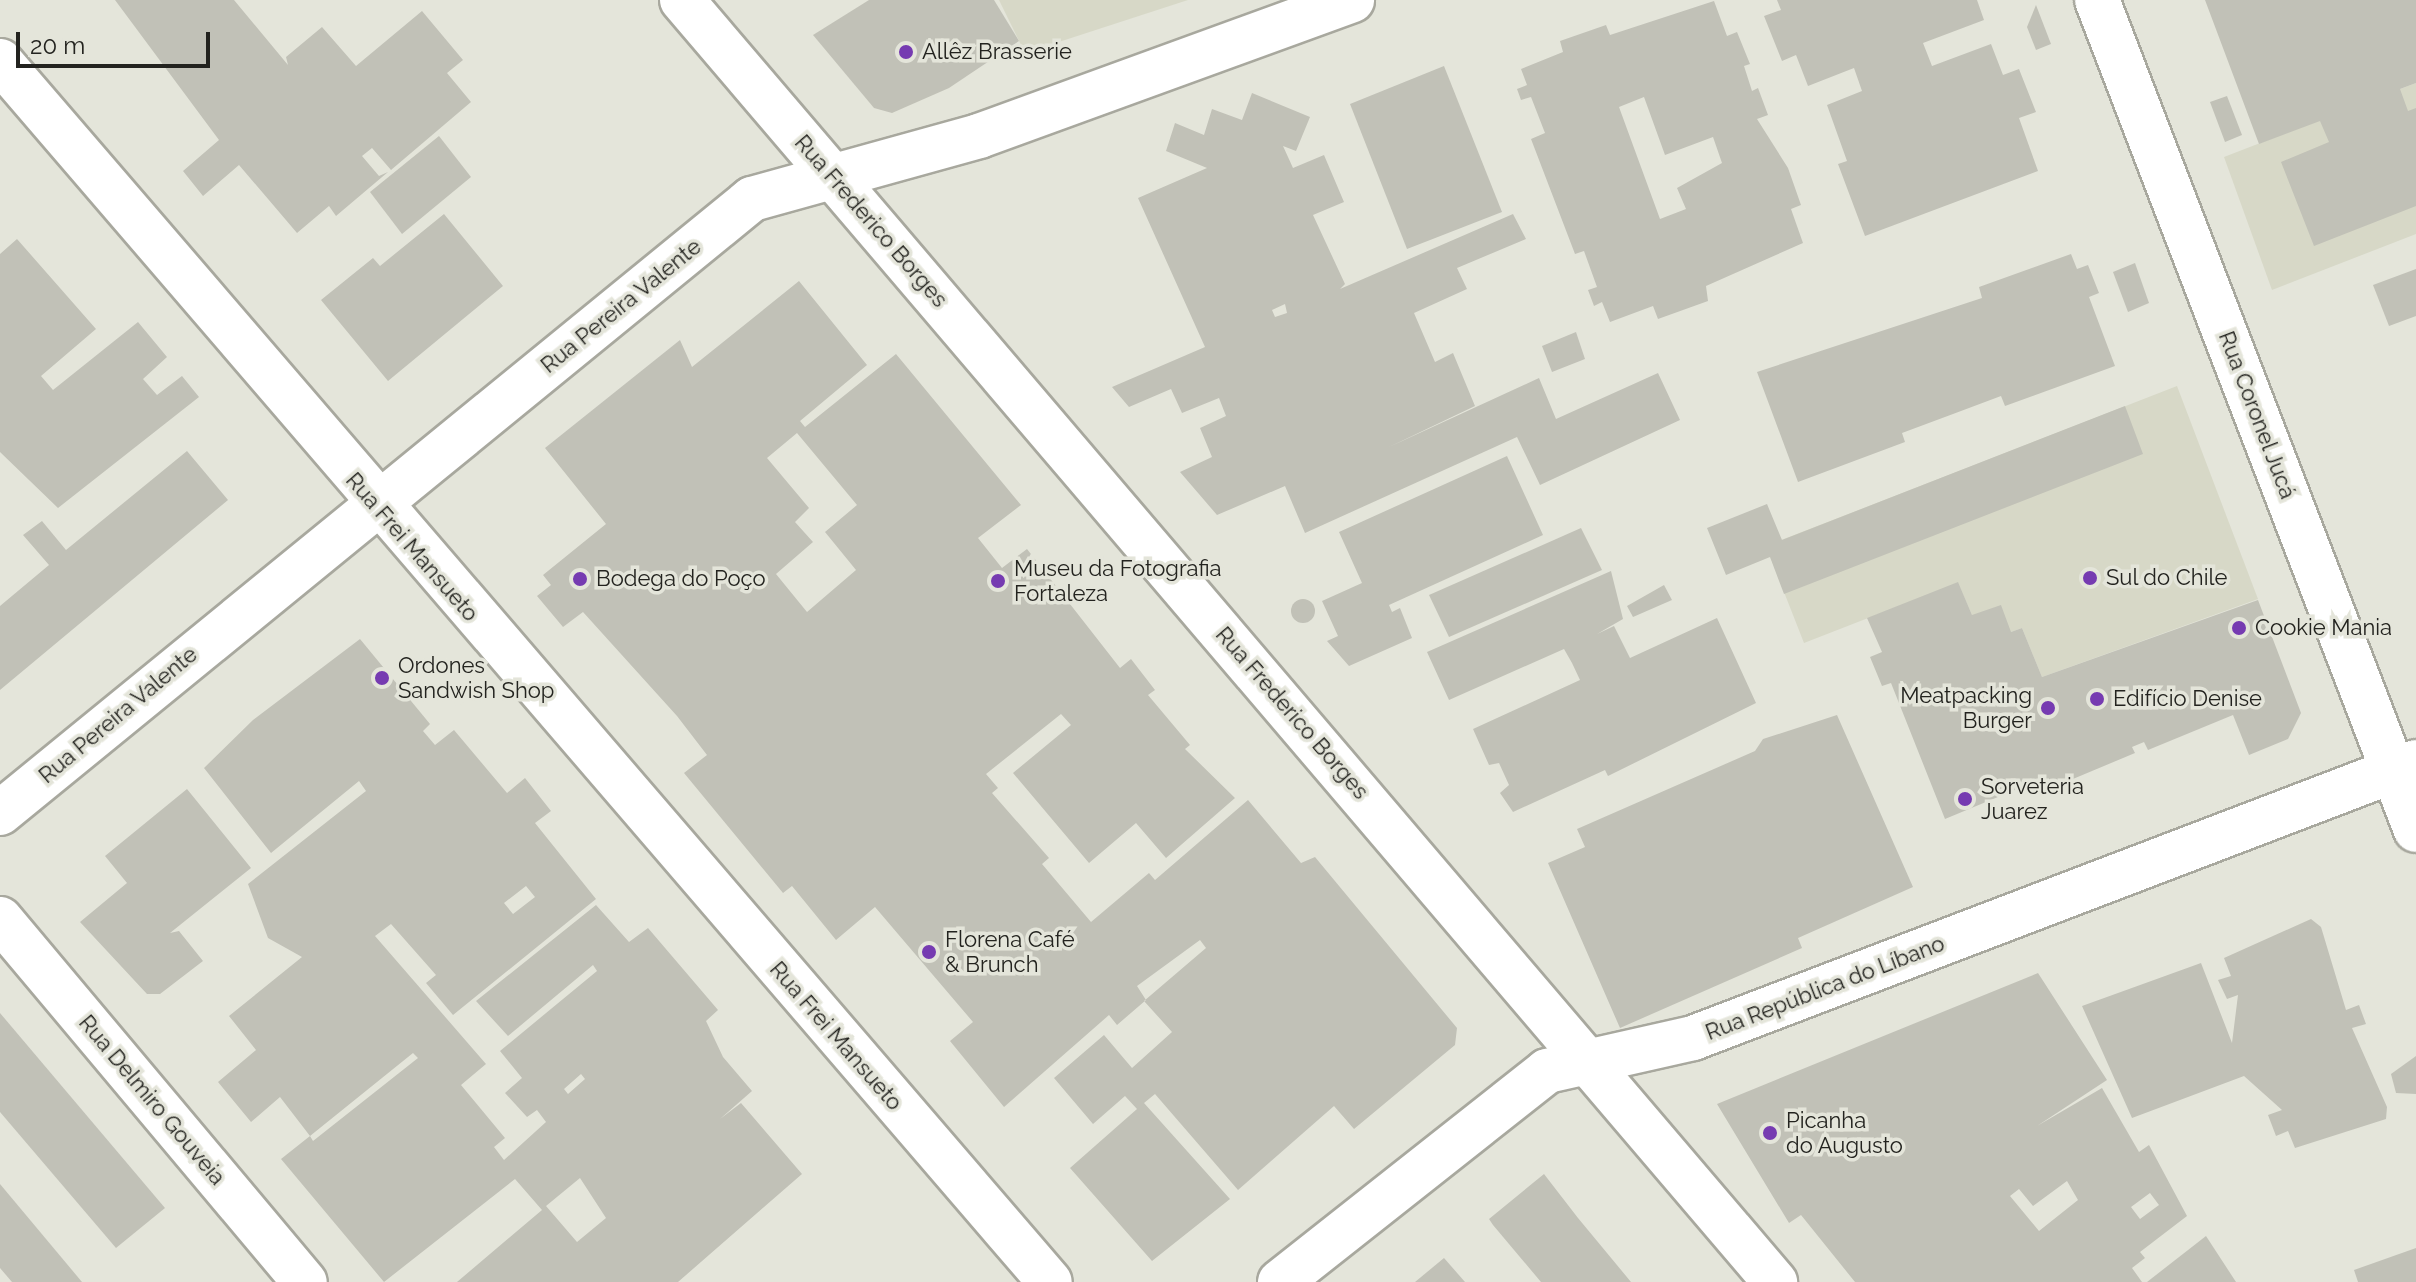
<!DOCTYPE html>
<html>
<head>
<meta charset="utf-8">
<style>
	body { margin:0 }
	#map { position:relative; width:2416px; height:1282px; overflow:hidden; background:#e4e5da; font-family:Raleway,sans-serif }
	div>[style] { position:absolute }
	.built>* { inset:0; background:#d7d8c7 }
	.building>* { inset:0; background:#c1c1b7 }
	.round { border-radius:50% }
	.roads { filter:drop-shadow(2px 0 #a8a89e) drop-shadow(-2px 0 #a8a89e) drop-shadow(0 2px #a8a89e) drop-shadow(0 -2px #a8a89e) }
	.street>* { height:44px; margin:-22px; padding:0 22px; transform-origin:22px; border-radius:22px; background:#fff }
	.dots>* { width:22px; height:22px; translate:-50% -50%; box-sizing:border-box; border:4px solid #e4e5da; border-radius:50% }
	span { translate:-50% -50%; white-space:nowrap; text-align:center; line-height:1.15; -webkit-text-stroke:7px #e4e5da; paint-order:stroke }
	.poi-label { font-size:22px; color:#23231f }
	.left { translate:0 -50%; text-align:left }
	.right { translate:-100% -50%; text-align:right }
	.street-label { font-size:22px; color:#23231f }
	.scale { position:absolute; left:16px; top:32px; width:194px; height:36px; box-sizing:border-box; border:4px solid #23231f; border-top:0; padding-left:10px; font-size:24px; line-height:28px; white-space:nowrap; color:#23231f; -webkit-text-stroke:6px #e4e5da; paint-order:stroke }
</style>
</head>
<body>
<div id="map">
	<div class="built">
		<i style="clip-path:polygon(999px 0,1188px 0,1025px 53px)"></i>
		<i style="clip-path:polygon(2416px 83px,2416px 234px,2272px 290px,2224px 157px)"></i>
		<i style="clip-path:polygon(2177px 386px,2258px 599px,2042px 677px,2022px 628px,2011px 632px,1972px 615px,1958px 583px,1804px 643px,1766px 546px)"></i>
	</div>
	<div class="building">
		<i style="clip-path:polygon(115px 0,234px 0,288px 65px,286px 57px,322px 27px,356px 66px,422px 11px,463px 60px,447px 73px,471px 102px,391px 170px,372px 148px,362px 156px,379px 176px,388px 172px,336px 216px,329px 206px,297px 233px,239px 165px,203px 196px,183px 171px,219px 140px)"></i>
		<i style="clip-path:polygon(869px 0,994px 0,1019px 41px,949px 88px,892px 113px,874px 108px,813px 35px)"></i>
		<i style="clip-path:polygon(1777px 0,1977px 0,1984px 20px,1923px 43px,1932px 66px,1991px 44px,2003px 75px,2019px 69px,2036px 112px,2019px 118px,2038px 171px,1865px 236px,1838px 164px,1847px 161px,1827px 105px,1862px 91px,1854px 68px,1808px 86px,1796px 55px,1782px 61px,1764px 16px,1781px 10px)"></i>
		<i style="clip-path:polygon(2205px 0,2416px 0,2416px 83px,2400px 89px,2408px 111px,2416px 108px,2416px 206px,2314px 246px,2281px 162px,2329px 142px,2320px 121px,2259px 144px)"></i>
		<i style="clip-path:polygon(evenodd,1714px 1px,1727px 36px,1737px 32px,1750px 64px,1744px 66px,1752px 91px,1758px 88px,1768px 115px,1757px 119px,1788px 168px,1801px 205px,1791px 209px,1803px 243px,1706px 286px,1708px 301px,1658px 319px,1653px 306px,1610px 322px,1602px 302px,1594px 306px,1588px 290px,1597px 287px,1584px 251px,1575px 254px,1531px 139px,1545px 133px,1531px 97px,1521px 100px,1517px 89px,1527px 85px,1521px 69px,1563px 52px,1560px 41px,1606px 25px,1610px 35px,1714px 1px,1644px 97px,1665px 155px,1713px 137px,1722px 163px,1677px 188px,1686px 209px,1660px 219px,1619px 107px,1644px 97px)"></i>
		<i style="clip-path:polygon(2036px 5px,2051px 44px,2036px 50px,2027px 27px)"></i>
		<i style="clip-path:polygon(1444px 66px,1502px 212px,1407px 249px,1350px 104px)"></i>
		<i style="clip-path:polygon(evenodd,1252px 93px,1310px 117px,1296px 151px,1283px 146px,1293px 168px,1324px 155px,1344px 202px,1313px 215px,1345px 284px,1340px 289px,1513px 214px,1526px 239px,1457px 268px,1467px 289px,1414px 313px,1435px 362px,1453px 353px,1475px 406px,1389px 447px,1539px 378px,1556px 419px,1658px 373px,1680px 420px,1540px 485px,1517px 437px,1305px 533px,1285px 486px,1217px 515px,1180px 472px,1212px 457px,1200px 428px,1226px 416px,1219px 398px,1182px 413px,1171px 389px,1129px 407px,1112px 387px,1205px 347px,1138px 198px,1207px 168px,1166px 151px,1175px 123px,1204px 135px,1212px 109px,1242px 120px,1252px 93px,1285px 304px,1287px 313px,1275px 317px,1272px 310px,1285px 304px)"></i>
		<i style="clip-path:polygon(2227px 96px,2242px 135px,2225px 142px,2210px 102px)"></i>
		<i style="clip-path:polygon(439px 136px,471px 177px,402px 234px,370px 192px)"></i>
		<i style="clip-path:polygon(444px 214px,503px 286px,388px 381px,321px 300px,373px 258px,380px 266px)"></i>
		<i style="clip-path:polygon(17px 239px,96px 329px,41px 376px,53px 390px,138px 322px,167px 357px,143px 379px,157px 395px,182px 376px,199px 397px,58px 508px,0 452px,0 254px)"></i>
		<i style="clip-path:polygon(2071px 254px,2077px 269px,2088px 265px,2099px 293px,2089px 297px,2115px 366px,2005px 406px,2001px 396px,1953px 414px,1902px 433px,1905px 442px,1798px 482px,1757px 372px,1982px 298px,1979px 287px)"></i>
		<i style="clip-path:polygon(2135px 263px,2149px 303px,2128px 312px,2113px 272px)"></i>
		<i style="clip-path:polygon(2416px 269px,2416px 316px,2389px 326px,2373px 285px)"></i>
		<i style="clip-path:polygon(evenodd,799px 281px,867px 365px,800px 421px,805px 427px,896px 354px,1021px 505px,978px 538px,1002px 568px,1027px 549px,1120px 668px,1131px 659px,1155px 690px,1148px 695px,1190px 745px,1185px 749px,1235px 798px,1166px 858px,1136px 823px,1089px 863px,1013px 773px,1071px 725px,1061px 714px,986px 774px,998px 788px,992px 793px,1049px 858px,1042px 864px,1091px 922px,1149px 873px,1155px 880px,1248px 800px,1301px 863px,1315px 857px,1457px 1028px,1455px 1045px,1354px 1129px,1334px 1106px,1238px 1190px,1155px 1094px,1144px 1103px,1230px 1199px,1152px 1261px,1070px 1168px,1137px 1109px,1125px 1096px,1093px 1124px,1054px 1078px,1104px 1035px,1132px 1068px,1172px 1032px,1144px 1001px,1206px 948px,1200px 940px,1137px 986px,1146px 1000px,1117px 1025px,1109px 1015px,1004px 1107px,950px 1041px,973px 1022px,875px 907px,836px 940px,792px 886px,783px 893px,684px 773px,707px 755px,677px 716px,583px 612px,563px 627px,537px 596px,551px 585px,543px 575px,606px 524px,545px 448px,680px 340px,692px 367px,799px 281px,797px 433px,857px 505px,825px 532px,856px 570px,807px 612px,776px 574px,813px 542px,795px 522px,809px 508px,767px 458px,797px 433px)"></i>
		<i style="clip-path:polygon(1576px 332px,1585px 359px,1552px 372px,1542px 346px)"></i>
		<i style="clip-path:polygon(2125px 406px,2143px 454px,1784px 594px,1770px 557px,1726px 575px,1707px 528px,1767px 504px,1782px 540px)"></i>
		<i style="clip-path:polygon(187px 451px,228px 500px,0 690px,0 606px,49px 565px,23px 535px,42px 521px,66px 550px)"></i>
		<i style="clip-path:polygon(1507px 456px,1543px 535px,1389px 605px,1392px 612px,1400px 608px,1412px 638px,1349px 666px,1327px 641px,1338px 636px,1322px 601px,1362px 583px,1339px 532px)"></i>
		<i style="clip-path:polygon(1581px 528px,1602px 570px,1449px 637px,1429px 595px)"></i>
		<i style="clip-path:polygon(1611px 571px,1623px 619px,1597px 634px,1614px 626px,1630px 658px,1717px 618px,1756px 703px,1608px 776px,1605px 770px,1513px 812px,1500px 793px,1509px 785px,1499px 763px,1489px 765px,1473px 729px,1580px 680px,1572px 663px,1564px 649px,1449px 700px,1427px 652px)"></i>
		<i style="clip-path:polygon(1958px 582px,1972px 615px,2001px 605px,2011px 632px,2022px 628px,2042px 677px,2258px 600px,2301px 713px,2288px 739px,2249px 755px,2233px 715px,2148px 750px,2144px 742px,2132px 747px,2135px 753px,2049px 789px,2039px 780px,1945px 819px,1891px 683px,1882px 686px,1870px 657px,1882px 652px,1867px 618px)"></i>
		<i style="clip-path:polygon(1664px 585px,1672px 600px,1633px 617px,1627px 606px)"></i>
		<i class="round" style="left:1291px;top:599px;width:24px;height:24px"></i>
		<i style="clip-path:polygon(evenodd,360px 639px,430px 724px,423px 731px,435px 745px,454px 730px,507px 793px,525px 778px,551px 811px,535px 823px,596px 899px,453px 1015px,426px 983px,436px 975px,391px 924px,375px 936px,486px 1064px,461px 1085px,505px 1138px,494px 1147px,504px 1160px,546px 1122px,537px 1110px,527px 1117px,505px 1093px,522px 1078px,500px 1051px,597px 971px,593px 965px,508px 1036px,476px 1001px,596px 905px,629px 942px,648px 928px,718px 1010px,706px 1021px,723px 1057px,752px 1091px,720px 1119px,741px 1103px,802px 1174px,678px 1282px,457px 1282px,542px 1210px,515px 1179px,384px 1282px,281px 1159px,310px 1136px,280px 1097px,251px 1122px,218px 1082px,256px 1050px,229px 1016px,302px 957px,268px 938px,248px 884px,366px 791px,359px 781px,271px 853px,204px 768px,253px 720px,360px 639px,526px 886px,535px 897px,513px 914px,504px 903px,526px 886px,360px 639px,413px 1053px,418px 1058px,313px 1141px,310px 1136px,413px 1053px,360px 639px,581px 1074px,585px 1079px,568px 1094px,564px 1089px,581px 1074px,360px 639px,580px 1178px,606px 1218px,577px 1242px,546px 1206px,580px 1178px)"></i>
		<i style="clip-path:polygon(1837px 715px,1913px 887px,1798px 938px,1802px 948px,1620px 1028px,1548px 863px,1585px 847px,1577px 829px,1755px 751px,1763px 739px)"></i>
		<i style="clip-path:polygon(187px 789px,251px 868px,170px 933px,179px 931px,203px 961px,160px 994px,147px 994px,80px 922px,127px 883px,105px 856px)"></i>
		<i style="clip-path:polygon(2311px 919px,2321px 927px,2346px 1010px,2359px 1005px,2366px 1024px,2352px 1028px,2387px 1107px,2386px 1119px,2295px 1148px,2288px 1131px,2276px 1136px,2268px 1115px,2282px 1110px,2244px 1076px,2132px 1118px,2082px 1006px,2201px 963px,2232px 1043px,2238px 995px,2227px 999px,2218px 980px,2231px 976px,2224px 958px)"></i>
		<i style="clip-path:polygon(evenodd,2038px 973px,2107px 1080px,2037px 1126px,2102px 1088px,2139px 1152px,2149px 1145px,2187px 1216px,2140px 1252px,2145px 1258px,2132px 1268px,2142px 1282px,1855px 1282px,1801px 1215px,1789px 1223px,1717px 1104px,2038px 973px,2067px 1181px,2078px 1200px,2039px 1231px,2010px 1196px,2019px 1189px,2033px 1206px,2067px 1181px,2038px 973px,2150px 1193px,2159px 1205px,2140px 1219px,2131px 1207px,2150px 1193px)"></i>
		<i style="clip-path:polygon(0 1013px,165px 1208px,116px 1248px,0 1112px)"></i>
		<i style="clip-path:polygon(2416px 1056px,2416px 1094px,2396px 1093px,2391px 1074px)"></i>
		<i style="clip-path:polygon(1544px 1174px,1578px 1218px,1631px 1282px,1541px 1282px,1493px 1225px,1489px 1219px)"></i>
		<i style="clip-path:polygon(0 1184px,82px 1282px,12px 1282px,0 1268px)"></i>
		<i style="clip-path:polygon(2206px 1236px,2236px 1282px,2147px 1282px)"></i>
		<i style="clip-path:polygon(2416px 1248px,2416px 1282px,2358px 1282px,2354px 1270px)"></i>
		<i style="clip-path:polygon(1444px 1258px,1465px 1282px,1415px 1282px)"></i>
	</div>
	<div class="roads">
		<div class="street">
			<i style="left:682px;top:0;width:1685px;rotate:49.55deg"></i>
			<i style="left:2097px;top:0;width:889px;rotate:68.98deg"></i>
			<i style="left:0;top:61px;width:1610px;rotate:49.31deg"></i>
			<i style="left:0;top:813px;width:971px;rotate:-39.23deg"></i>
			<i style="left:752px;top:199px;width:236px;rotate:-15.5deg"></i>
			<i style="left:979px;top:136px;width:397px;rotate:-20deg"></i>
			<i style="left:0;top:919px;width:474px;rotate:50deg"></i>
			<i style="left:1280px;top:1282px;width:340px;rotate:-38.3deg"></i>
			<i style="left:1547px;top:1071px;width:150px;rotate:-12.7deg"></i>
			<i style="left:1693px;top:1038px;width:774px;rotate:-20.89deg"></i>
		</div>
	</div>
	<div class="dots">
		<i style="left:906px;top:52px;background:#763bb1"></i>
		<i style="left:2090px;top:578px;background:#763bb1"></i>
		<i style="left:580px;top:579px;background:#763bb1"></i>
		<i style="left:998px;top:581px;background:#763bb1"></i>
		<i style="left:2239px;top:628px;background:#763bb1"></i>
		<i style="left:382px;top:678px;background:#763bb1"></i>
		<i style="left:2097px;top:699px;background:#763bb1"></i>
		<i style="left:2048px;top:708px;background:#763bb1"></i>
		<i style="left:1965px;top:799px;background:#763bb1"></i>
		<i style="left:929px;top:952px;background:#763bb1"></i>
		<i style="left:1770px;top:1133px;background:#763bb1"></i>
	</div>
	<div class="poi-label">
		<span class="left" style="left:922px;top:52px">Allêz Brasserie</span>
		<span class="left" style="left:1014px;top:581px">Museu da Fotografia<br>Fortaleza</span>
		<span class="left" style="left:2106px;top:578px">Sul do Chile</span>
		<span class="left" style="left:596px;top:579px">Bodega do Poço</span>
		<span class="left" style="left:2255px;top:628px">Cookie Mania</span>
		<span class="left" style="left:398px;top:678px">Ordones<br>Sandwish Shop</span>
		<span class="right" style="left:2032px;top:708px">Meatpacking<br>Burger</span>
		<span class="left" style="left:2113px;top:699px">Edifício Denise</span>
		<span class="left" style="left:1981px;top:799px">Sorveteria<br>Juarez</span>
		<span class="left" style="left:945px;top:952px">Florena Café<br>&amp; Brunch</span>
		<span class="left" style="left:1786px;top:1133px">Picanha<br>do Augusto</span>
	</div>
	<div class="street-label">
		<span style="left:871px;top:221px;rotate:49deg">Rua Frederico Borges</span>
		<span style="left:621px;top:306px;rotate:-39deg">Rua Pereira Valente</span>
		<span style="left:2257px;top:415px;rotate:69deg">Rua Coronel Jucá</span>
		<span style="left:412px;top:547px;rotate:49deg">Rua Frei Mansueto</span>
		<span style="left:1292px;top:713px;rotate:49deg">Rua Frederico Borges</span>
		<span style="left:118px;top:715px;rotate:-40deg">Rua Pereira Valente</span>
		<span style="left:1825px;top:988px;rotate:-21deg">Rua República do Líbano</span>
		<span style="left:836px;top:1036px;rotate:49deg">Rua Frei Mansueto</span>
		<span style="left:152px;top:1100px;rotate:50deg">Rua Delmiro Gouveia</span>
	</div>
	<div class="scale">20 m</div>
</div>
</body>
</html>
